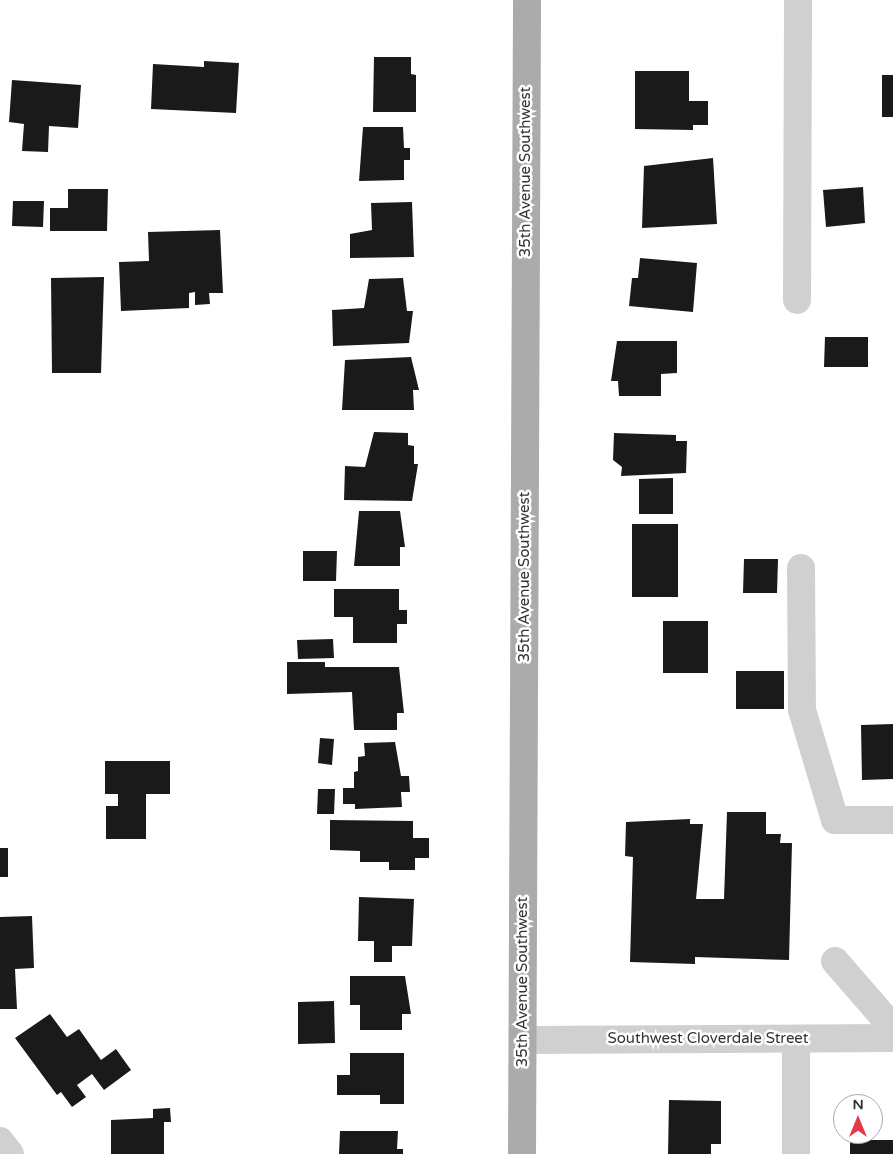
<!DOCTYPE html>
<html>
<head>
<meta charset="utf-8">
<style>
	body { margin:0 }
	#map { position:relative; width:893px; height:1154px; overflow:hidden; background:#fff; font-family:"Varela Round",sans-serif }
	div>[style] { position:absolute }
	.building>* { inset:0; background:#1a1a1a }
	.minor>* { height:28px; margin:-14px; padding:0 14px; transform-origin:14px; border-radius:14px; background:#d0d0d0 }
	.major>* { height:28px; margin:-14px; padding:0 14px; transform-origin:14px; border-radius:14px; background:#ababab }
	span { translate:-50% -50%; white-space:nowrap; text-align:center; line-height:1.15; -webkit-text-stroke:5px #fff; paint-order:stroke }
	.street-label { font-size:15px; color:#333 }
	.north { position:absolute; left:833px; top:1094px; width:50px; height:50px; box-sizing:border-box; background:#fff; border:1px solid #adadad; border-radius:50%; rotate:0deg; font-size:14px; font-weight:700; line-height:20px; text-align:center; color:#333 }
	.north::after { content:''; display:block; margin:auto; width:18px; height:22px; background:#e63946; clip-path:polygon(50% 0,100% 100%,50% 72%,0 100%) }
</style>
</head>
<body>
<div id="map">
	<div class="building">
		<i style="clip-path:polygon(374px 57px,411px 57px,411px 74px,416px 75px,416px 112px,373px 112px)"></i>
		<i style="clip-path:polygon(204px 61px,239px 63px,236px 113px,151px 109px,153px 64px,204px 67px)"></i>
		<i style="clip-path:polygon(635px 71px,689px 71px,689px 101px,708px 101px,708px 125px,693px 125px,693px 130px,635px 129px)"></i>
		<i style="clip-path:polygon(882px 75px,893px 75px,893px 117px,882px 117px)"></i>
		<i style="clip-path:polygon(12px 80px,81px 85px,78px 128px,49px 126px,48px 152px,22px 151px,24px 124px,9px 122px)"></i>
		<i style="clip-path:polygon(363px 127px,403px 127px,404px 148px,410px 148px,410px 160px,404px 160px,404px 180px,359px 181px)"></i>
		<i style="clip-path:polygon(713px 158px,717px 224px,642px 228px,644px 166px)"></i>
		<i style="clip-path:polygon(863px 187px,865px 223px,826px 227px,823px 190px)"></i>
		<i style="clip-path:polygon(68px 189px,108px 189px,107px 231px,50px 231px,50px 208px,68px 208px)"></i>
		<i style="clip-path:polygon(13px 201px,44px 201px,43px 227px,12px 226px)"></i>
		<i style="clip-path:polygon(412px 202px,414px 257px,350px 258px,350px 234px,372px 230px,371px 203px)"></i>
		<i style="clip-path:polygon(220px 230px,223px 293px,209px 293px,210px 304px,195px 305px,195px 292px,189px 293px,189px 308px,121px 311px,119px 262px,149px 261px,148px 232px)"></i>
		<i style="clip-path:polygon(640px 258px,697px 263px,693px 312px,629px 306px,632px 278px,638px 278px)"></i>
		<i style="clip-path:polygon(104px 277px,101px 373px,52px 373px,51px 278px)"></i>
		<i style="clip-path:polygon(403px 278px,407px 311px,413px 311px,409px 343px,333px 346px,332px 310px,364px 308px,369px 279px)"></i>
		<i style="clip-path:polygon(825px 337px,868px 337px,868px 367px,824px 367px)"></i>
		<i style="clip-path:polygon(617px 341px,677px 341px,677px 373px,661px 374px,661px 396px,619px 396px,618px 381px,611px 381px)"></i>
		<i style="clip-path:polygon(411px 357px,419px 390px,413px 390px,414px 410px,342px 410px,345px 360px)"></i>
		<i style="clip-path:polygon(374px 432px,408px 433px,408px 445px,414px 446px,414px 464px,418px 464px,412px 501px,344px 500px,345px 466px,365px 467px)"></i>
		<i style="clip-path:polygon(614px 433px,676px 435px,676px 441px,687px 441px,686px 473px,621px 476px,622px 467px,613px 460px)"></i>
		<i style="clip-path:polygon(673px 478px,673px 514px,639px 514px,639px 479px)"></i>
		<i style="clip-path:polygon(359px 511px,400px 511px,405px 547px,400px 547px,400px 566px,354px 566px)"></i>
		<i style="clip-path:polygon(632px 524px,678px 524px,678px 597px,632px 597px)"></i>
		<i style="clip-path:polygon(303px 551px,337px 551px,336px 581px,303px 581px)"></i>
		<i style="clip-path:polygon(744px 559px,778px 559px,777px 593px,743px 593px)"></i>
		<i style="clip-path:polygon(334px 589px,399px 589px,399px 610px,407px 610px,407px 624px,397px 624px,397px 643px,353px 643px,353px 617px,334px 617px)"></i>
		<i style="clip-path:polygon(663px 621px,708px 621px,708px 673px,663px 673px)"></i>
		<i style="clip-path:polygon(333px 639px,334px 658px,298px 659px,297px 640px)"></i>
		<i style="clip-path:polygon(287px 662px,325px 662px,325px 667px,399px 667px,404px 713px,397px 713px,397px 730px,354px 730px,352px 692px,287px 694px)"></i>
		<i style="clip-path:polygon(736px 671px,784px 671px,784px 709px,736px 709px)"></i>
		<i style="clip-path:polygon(893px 724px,893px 779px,862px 780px,861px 725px)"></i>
		<i style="clip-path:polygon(320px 738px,334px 739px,332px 765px,318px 763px)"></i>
		<i style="clip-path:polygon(395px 742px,401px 776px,409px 776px,410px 792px,401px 792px,402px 807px,355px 809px,355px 804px,343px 804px,343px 788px,354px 788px,354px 772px,358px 771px,358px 757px,365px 756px,364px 743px)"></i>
		<i style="clip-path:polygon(105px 761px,170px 761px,170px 794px,146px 794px,146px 839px,106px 839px,106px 806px,118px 806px,118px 794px,105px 794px)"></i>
		<i style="clip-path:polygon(318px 789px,335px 789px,334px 814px,317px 814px)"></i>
		<i style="clip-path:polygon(727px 812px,766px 812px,766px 834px,781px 834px,780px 843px,792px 843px,789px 960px,695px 957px,695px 964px,630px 962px,633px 857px,625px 856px,626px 822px,690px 819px,690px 824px,703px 824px,696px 899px,724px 899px)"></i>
		<i style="clip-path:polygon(330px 820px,413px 821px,413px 838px,429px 838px,429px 858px,415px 858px,415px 870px,389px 870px,389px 862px,360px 862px,360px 851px,330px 850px)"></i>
		<i style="clip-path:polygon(0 848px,8px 848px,8px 877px,0 877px)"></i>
		<i style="clip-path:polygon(359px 897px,414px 899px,412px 946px,392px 946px,392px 962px,374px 962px,374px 941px,358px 941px)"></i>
		<i style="clip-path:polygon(32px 916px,34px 968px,15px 969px,17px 1009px,0 1009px,0 917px)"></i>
		<i style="clip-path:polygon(350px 976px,405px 976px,411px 1014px,402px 1014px,402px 1030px,360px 1030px,360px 1005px,350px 1005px)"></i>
		<i style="clip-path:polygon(334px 1001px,335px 1043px,298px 1044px,298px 1002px)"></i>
		<i style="clip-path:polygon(50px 1014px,67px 1037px,79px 1029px,101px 1060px,116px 1049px,131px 1070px,104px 1090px,92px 1074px,77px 1085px,86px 1097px,72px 1107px,61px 1092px,57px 1095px,15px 1038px)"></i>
		<i style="clip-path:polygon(350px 1053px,404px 1053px,404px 1104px,380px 1104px,380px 1095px,337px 1095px,337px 1075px,350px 1075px)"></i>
		<i style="clip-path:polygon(669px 1100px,721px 1101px,721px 1144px,711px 1144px,711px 1154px,668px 1154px)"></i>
		<i style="clip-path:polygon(170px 1108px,171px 1122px,164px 1122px,164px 1154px,111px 1154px,111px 1120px,153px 1118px,153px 1109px)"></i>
		<i style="clip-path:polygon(340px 1131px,398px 1131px,397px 1149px,403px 1149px,403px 1154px,339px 1154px)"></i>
		<i style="clip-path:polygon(850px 1140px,893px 1140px,893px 1154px,850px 1154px)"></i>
	</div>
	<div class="minor">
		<i style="left:797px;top:300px;width:300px;rotate:-89.8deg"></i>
		<i style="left:801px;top:568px;width:142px;rotate:89.6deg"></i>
		<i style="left:802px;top:710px;width:115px;rotate:73.3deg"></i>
		<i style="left:835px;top:820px;width:58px"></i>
		<i style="left:835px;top:961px;width:89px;rotate:49.1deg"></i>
		<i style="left:796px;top:1039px;width:115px;rotate:90deg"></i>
		<i style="left:523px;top:1040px;width:370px;rotate:-0.3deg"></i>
		<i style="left:0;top:1141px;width:16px;rotate:52deg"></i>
	</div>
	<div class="major">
		<i style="left:522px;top:1154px;width:1154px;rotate:-89.75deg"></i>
	</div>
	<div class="street-label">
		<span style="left:526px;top:172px;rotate:-90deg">35th Avenue Southwest</span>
		<span style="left:525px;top:577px;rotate:-90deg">35th Avenue Southwest</span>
		<span style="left:523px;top:982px;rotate:-90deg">35th Avenue Southwest</span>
		<span style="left:708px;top:1039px">Southwest Cloverdale Street</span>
	</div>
	<div class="north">N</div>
</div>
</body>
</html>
